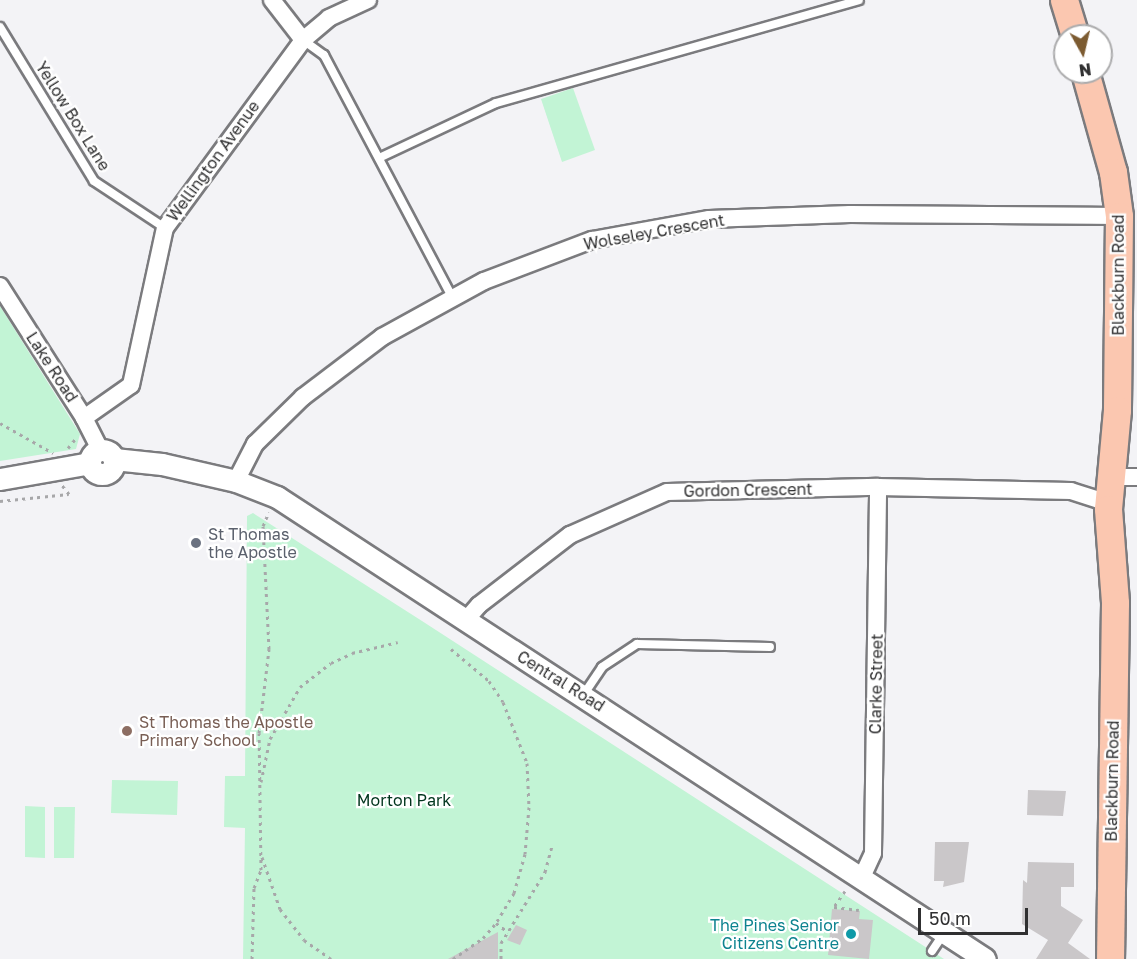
<!DOCTYPE html>
<html>
<head>
<meta charset="utf-8">
<style>
	body { margin:0 }
	#map { position:relative; width:1137px; height:959px; overflow:hidden; background:#f3f3f6; font-family:"Golos Text",sans-serif }
	div>[style] { position:absolute }
	.green>* { inset:0; background:#c2f4d5 }
	.building>* { inset:0; background:#cac7c9 }
	.path>* { height:3px; margin-top:-1.5px; transform-origin:0; background:repeating-linear-gradient(90deg,#a7a7a9 0 3px,transparent 0 7.5px) }
	.roads { filter:drop-shadow(2px 0 #7b7b7e) drop-shadow(-2px 0 #7b7b7e) drop-shadow(0 2px #7b7b7e) drop-shadow(0 -2px #7b7b7e) }
	.service>* { height:8px; margin:-4px; padding:0 4px; transform-origin:4px; border-radius:4px; background:#fff }
	.minor>* { height:16px; margin:-8px; padding:0 8px; transform-origin:8px; border-radius:8px; background:#fff }
	.tertiary>* { height:21px; margin:-10.5px; padding:0 10.5px; transform-origin:10.5px; border-radius:10.5px; background:#fff }
	.tertiary>.ring { margin:-10.5px; padding:0; box-sizing:content-box; background:none; border:21px solid #fff; border-radius:50% }
	.primary>* { height:27px; margin:-13.5px; padding:0 13.5px; transform-origin:13.5px; border-radius:13.5px; background:#fbc7b0 }
	.dots>* { width:16px; height:16px; translate:-50% -50%; box-sizing:border-box; border:3px solid #fff; border-radius:50% }
	span { translate:-50% -50%; white-space:nowrap; text-align:center; line-height:1.15; -webkit-text-stroke:4.5px #fff; paint-order:stroke }
	.street-label { font-size:16px; color:#303031 }
	.worship-label { font-size:16px; color:#5b616d }
	.left { translate:0 -50%; text-align:left }
	.education-label { font-size:16px; color:#785e54 }
	.park-label { font-size:16px; color:#00351d }
	.culture-label { font-size:16px; color:#0d838f }
	.right { translate:-100% -50%; text-align:right }
	.north { position:absolute; left:1053px; top:24px; width:60px; height:60px; box-sizing:border-box; background:#fff; border:2px solid #acacad; border-radius:50%; rotate:172deg; font-size:16px; font-weight:700; line-height:24px; text-align:center; color:#303031 }
	.north::after { content:''; display:block; margin:auto; width:21px; height:27px; background:#7c5b31; clip-path:polygon(50% 0,100% 100%,50% 72%,0 100%) }
	.scale { position:absolute; left:918px; top:908px; width:110px; height:27px; box-sizing:border-box; border:3px solid #303031; border-top:0; padding-left:8px; font-size:18px; line-height:21px; white-space:nowrap; color:#303031; -webkit-text-stroke:4px #fff; paint-order:stroke }
</style>
</head>
<body>
<div id="map">
	<div class="green">
		<i style="clip-path:polygon(573px 88px,595px 150px,562px 162px,541px 99px)"></i>
		<i style="clip-path:polygon(0 306px,80px 434px,76px 449px,0 461px)"></i>
		<i style="clip-path:polygon(253px 513px,422px 621px,944px 959px,243px 959px,245px 828px,224px 827px,225px 776px,245px 776px,247px 516px)"></i>
		<i style="clip-path:polygon(112px 780px,178px 781px,177px 815px,111px 813px)"></i>
		<i style="clip-path:polygon(25px 806px,45px 807px,45px 858px,25px 857px)"></i>
		<i style="clip-path:polygon(54px 807px,75px 807px,74px 858px,54px 858px)"></i>
	</div>
	<div class="building">
		<i style="clip-path:polygon(1028px 790px,1066px 791px,1063px 816px,1027px 815px)"></i>
		<i style="clip-path:polygon(935px 842px,969px 842px,964px 882px,943px 887px,944px 881px,934px 881px)"></i>
		<i style="clip-path:polygon(1028px 862px,1074px 863px,1074px 887px,1061px 887px,1061px 906px,1083px 920px,1068px 943px,1090px 959px,1036px 959px,1048px 940px,1022px 924px,1023px 880px,1027px 883px)"></i>
		<i style="clip-path:polygon(832px 909px,860px 911px,859px 919px,873px 920px,869px 959px,828px 955px)"></i>
		<i style="clip-path:polygon(516px 925px,527px 930px,520px 945px,507px 940px)"></i>
		<i style="clip-path:polygon(498px 932px,498px 959px,448px 959px)"></i>
	</div>
	<div class="path">
		<i style="left:0;top:423px;width:61px;rotate:29.5deg"></i>
		<i style="left:68px;top:448px;width:13px;rotate:-51deg"></i>
		<i style="left:0;top:501px;width:69px;rotate:-5.8deg"></i>
		<i style="left:69px;top:494px;width:11px;rotate:-128deg"></i>
		<i style="left:451px;top:649px;width:50px;rotate:40.1deg"></i>
		<i style="left:489px;top:681px;width:25px;rotate:56deg"></i>
		<i style="left:503px;top:702px;width:66px;rotate:68.5deg"></i>
		<i style="left:527px;top:763px;width:44px;rotate:87.4deg"></i>
		<i style="left:529px;top:807px;width:47px;rotate:94.9deg"></i>
		<i style="left:525px;top:854px;width:41px;rotate:105.8deg"></i>
		<i style="left:514px;top:893px;width:35px;rotate:121deg"></i>
		<i style="left:261px;top:782px;width:44px;rotate:-78.2deg"></i>
		<i style="left:270px;top:739px;width:60px;rotate:-60deg"></i>
		<i style="left:300px;top:687px;width:39px;rotate:-38deg"></i>
		<i style="left:331px;top:663px;width:23px;rotate:-25deg"></i>
		<i style="left:352px;top:653px;width:47px;rotate:-13.4deg"></i>
		<i style="left:262px;top:857px;width:55px;rotate:70.9deg"></i>
		<i style="left:280px;top:909px;width:39px;rotate:52deg"></i>
		<i style="left:304px;top:940px;width:33px;rotate:35deg"></i>
		<i style="left:845px;top:891px;width:19px;rotate:125deg"></i>
		<i style="left:834px;top:907px;width:25px;rotate:7deg"></i>
		<i style="left:252px;top:959px;width:71px;rotate:-88.4deg"></i>
		<i style="left:254px;top:888px;width:19px;rotate:-69deg"></i>
		<i style="left:261px;top:870px;width:137px;rotate:-90.8deg"></i>
		<i style="left:259px;top:733px;width:85px;rotate:-83.2deg"></i>
		<i style="left:269px;top:649px;width:123px;rotate:-92.8deg"></i>
		<i style="left:263px;top:526px;width:15px;rotate:-67deg"></i>
		<i style="left:453px;top:959px;width:37px;rotate:-35deg"></i>
		<i style="left:483px;top:938px;width:20px;rotate:-49deg"></i>
		<i style="left:496px;top:923px;width:15px;rotate:37deg"></i>
		<i style="left:501px;top:959px;width:16px;rotate:-90deg"></i>
		<i style="left:501px;top:943px;width:84px;rotate:-58.2deg"></i>
		<i style="left:545px;top:872px;width:27px;rotate:-75deg"></i>
	</div>
	<div class="roads">
		<div class="service">
			<i style="left:0;top:27px;width:180px;rotate:58.6deg"></i>
			<i style="left:94px;top:181px;width:85px;rotate:33.5deg"></i>
			<i style="left:303px;top:40px;width:26px;rotate:36deg"></i>
			<i style="left:324px;top:55px;width:276px;rotate:62.1deg"></i>
			<i style="left:379px;top:158px;width:129px;rotate:-25.2deg"></i>
			<i style="left:496px;top:103px;width:377px;rotate:-15.8deg"></i>
			<i style="left:584px;top:694px;width:32px;rotate:-56deg"></i>
			<i style="left:602px;top:667px;width:42px;rotate:-33.3deg"></i>
			<i style="left:637px;top:644px;width:133px;rotate:1.3deg"></i>
			<i style="left:932px;top:951px;width:22px;rotate:-56deg"></i>
		</div>
		<div class="minor">
			<i style="left:272px;top:0;width:51px;rotate:52.2deg"></i>
			<i style="left:0;top:286px;width:156px;rotate:57.5deg"></i>
			<i style="left:84px;top:418px;width:35px;rotate:63deg"></i>
			<i style="left:84px;top:418px;width:57px;rotate:-35.1deg"></i>
			<i style="left:131px;top:385px;width:161px;rotate:-77.8deg"></i>
			<i style="left:165px;top:228px;width:233px;rotate:-53.7deg"></i>
			<i style="left:303px;top:40px;width:34px;rotate:-40deg"></i>
			<i style="left:329px;top:18px;width:43px;rotate:-24.8deg"></i>
			<i style="left:1124px;top:477px;width:13px"></i>
			<i style="left:236px;top:481px;width:42px;rotate:-62.8deg"></i>
			<i style="left:255px;top:444px;width:67px;rotate:-44.4deg"></i>
			<i style="left:303px;top:397px;width:99px;rotate:-37.2deg"></i>
			<i style="left:382px;top:337px;width:116px;rotate:-28.8deg"></i>
			<i style="left:484px;top:281px;width:116px;rotate:-20.8deg"></i>
			<i style="left:592px;top:240px;width:119px;rotate:-10.2deg"></i>
			<i style="left:709px;top:219px;width:141px;rotate:-2deg"></i>
			<i style="left:850px;top:214px;width:269px;rotate:0.4deg"></i>
			<i style="left:465px;top:621px;width:21px;rotate:-49deg"></i>
			<i style="left:479px;top:605px;width:115px;rotate:-37.6deg"></i>
			<i style="left:570px;top:535px;width:106px;rotate:-23.9deg"></i>
			<i style="left:667px;top:492px;width:211px;rotate:-1.4deg"></i>
			<i style="left:878px;top:487px;width:193px;rotate:1.2deg"></i>
			<i style="left:1071px;top:491px;width:29px;rotate:18deg"></i>
			<i style="left:1099px;top:500px;width:13px;rotate:45deg"></i>
			<i style="left:862px;top:877px;width:26px;rotate:-65deg"></i>
			<i style="left:873px;top:853px;width:366px;rotate:-89.2deg"></i>
		</div>
		<div class="tertiary">
			<i class="ring" style="left:90px;top:450px;width:3px;height:3px"></i>
			<i style="left:114px;top:459px;width:48px;rotate:5.9deg"></i>
			<i style="left:162px;top:464px;width:76px;rotate:12.9deg"></i>
			<i style="left:236px;top:481px;width:44px;rotate:21.3deg"></i>
			<i style="left:277px;top:497px;width:845px;rotate:33.13deg"></i>
			<i style="left:0;top:479px;width:91px;rotate:-10.1deg"></i>
		</div>
		<div class="primary">
			<i style="left:1064px;top:0;width:38px;rotate:73deg"></i>
			<i style="left:1085px;top:72px;width:104px;rotate:74.4deg"></i>
			<i style="left:1113px;top:172px;width:44px;rotate:82.2deg"></i>
			<i style="left:1119px;top:216px;width:194px;rotate:90.6deg"></i>
			<i style="left:1117px;top:410px;width:99px;rotate:95.2deg"></i>
			<i style="left:1108px;top:509px;width:94px;rotate:85.7deg"></i>
			<i style="left:1115px;top:603px;width:356px;rotate:90.8deg"></i>
		</div>
	</div>
	<div class="dots">
		<i style="left:196px;top:543px;background:#6b7280"></i>
		<i style="left:127px;top:731px;background:#8d6e63"></i>
		<i style="left:851px;top:934px;background:#0f9aa8"></i>
	</div>
	<div class="street-label">
		<span style="left:73px;top:116px;rotate:58deg">Yellow Box Lane</span>
		<span style="left:213px;top:161px;rotate:-54deg">Wellington Avenue</span>
		<span style="left:654px;top:232px;rotate:-10deg">Wolseley Crescent</span>
		<span style="left:1118px;top:275px;rotate:-90deg">Blackburn Road</span>
		<span style="left:52px;top:367px;rotate:57deg">Lake Road</span>
		<span style="left:748px;top:490px;rotate:-1deg">Gordon Crescent</span>
		<span style="left:561px;top:681px;rotate:32deg">Central Road</span>
		<span style="left:876px;top:684px;rotate:-89deg">Clarke Street</span>
		<span style="left:1112px;top:781px;rotate:-89deg">Blackburn Road</span>
	</div>
	<div class="worship-label">
		<span class="left" style="left:208px;top:543px">St Thomas<br>the Apostle</span>
	</div>
	<div class="education-label">
		<span class="left" style="left:139px;top:731px">St Thomas the Apostle<br>Primary School</span>
	</div>
	<div class="park-label">
		<span style="left:404px;top:800px">Morton Park</span>
	</div>
	<div class="culture-label">
		<span class="right" style="left:839px;top:934px">The Pines Senior<br>Citizens Centre</span>
	</div>
	<div class="north">N</div>
	<div class="scale">50 m</div>
</div>
</body>
</html>
